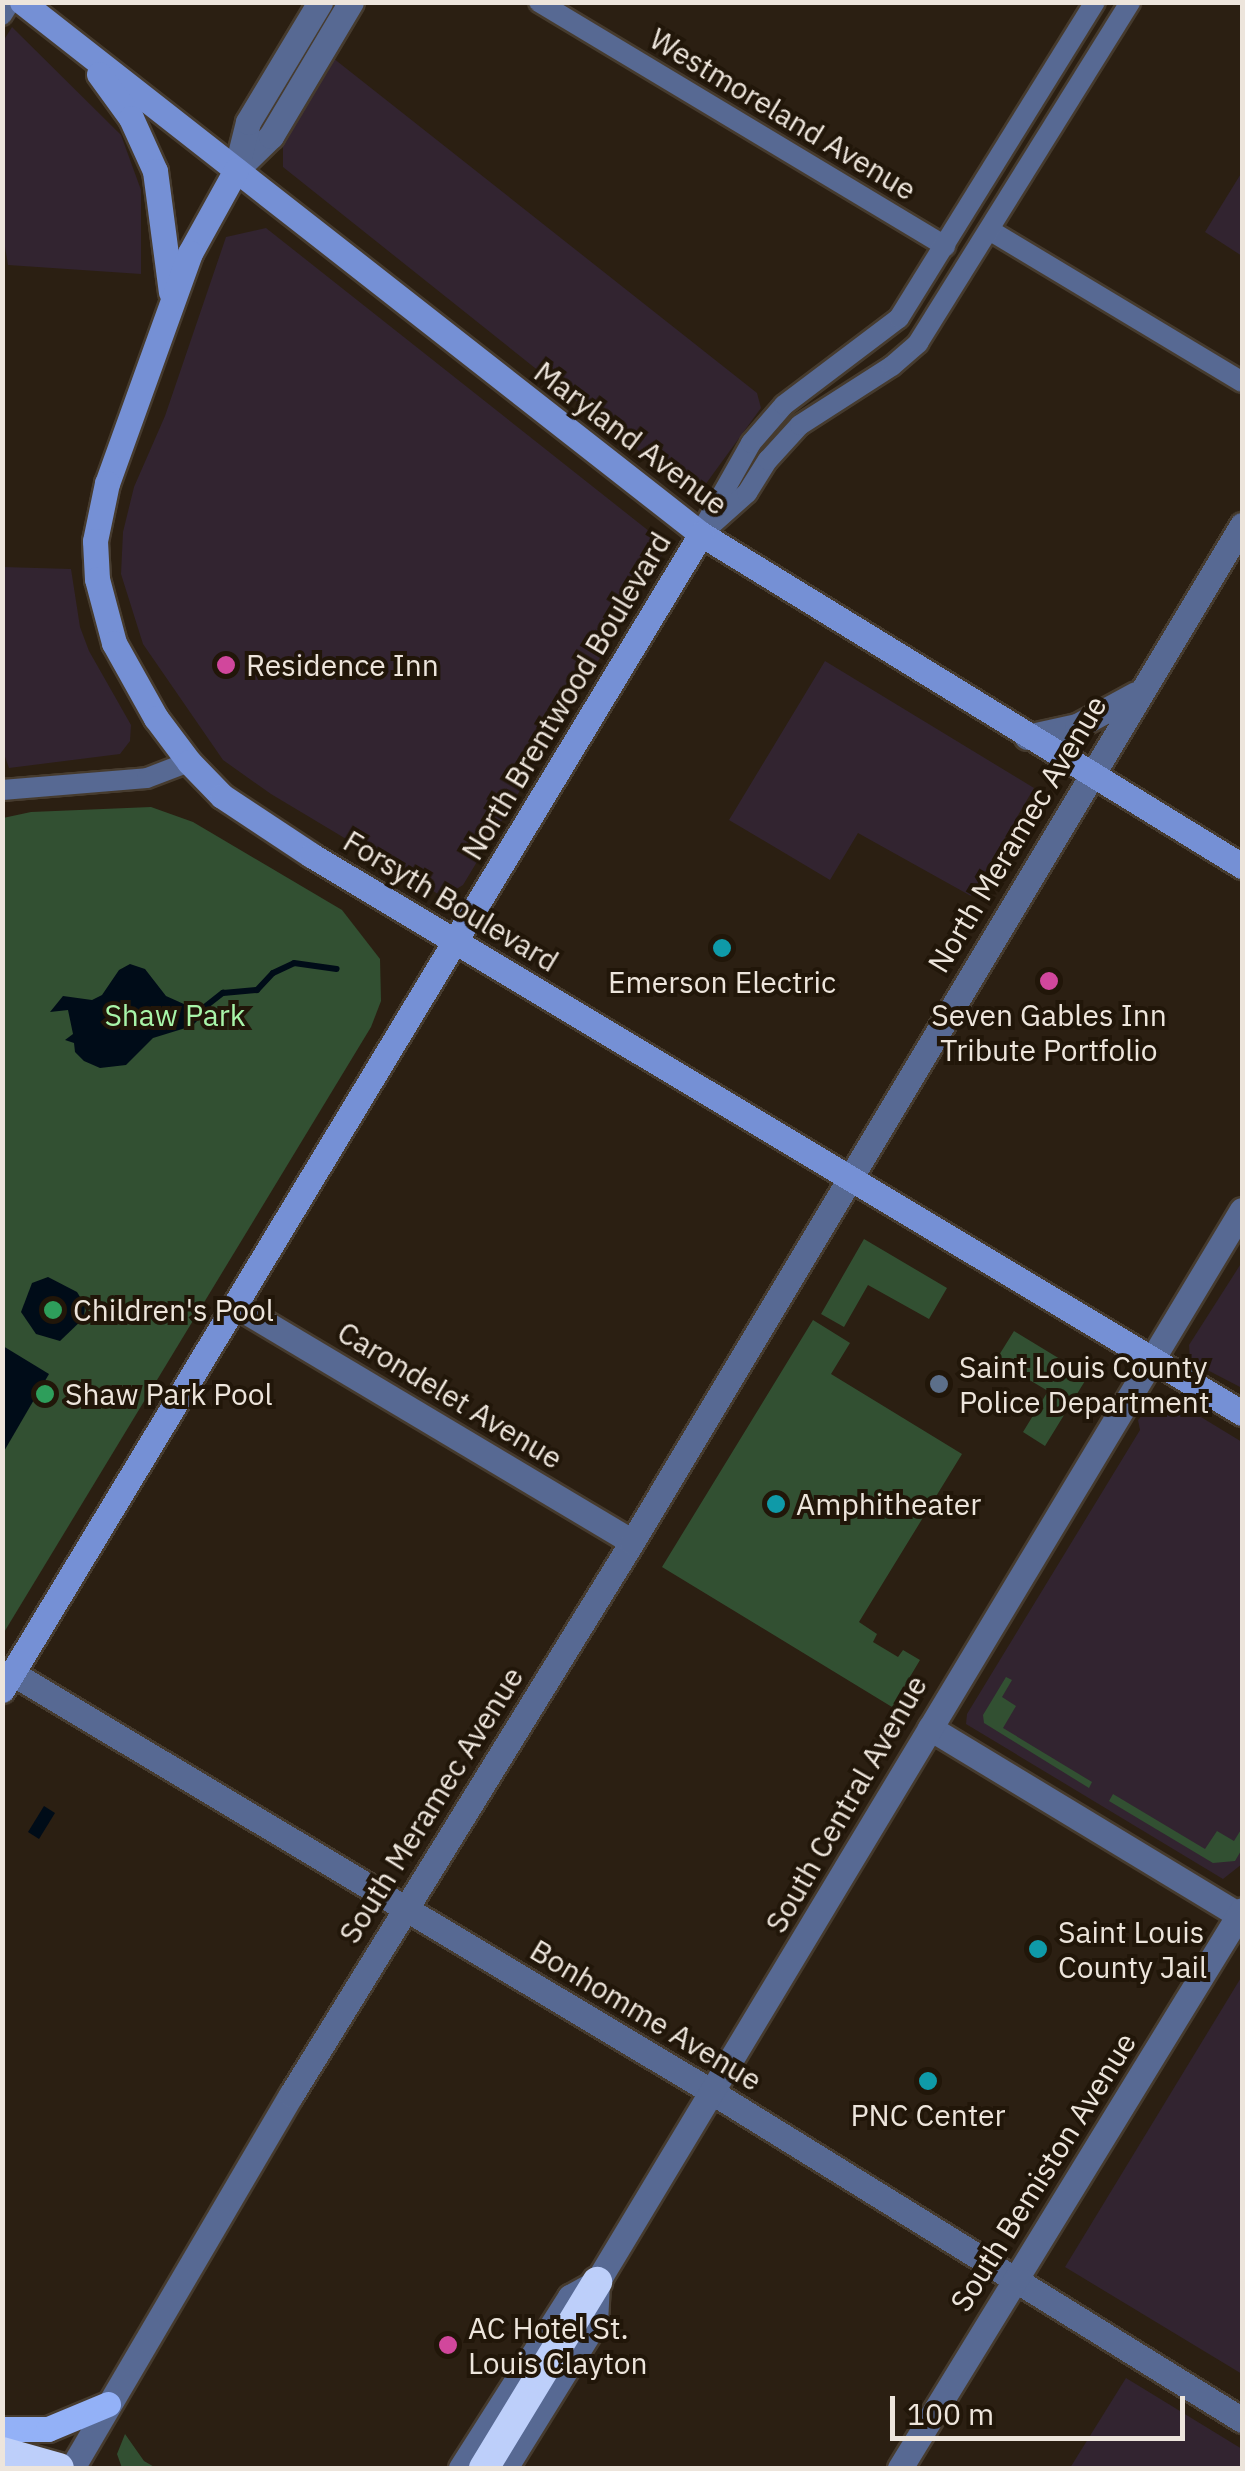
<!DOCTYPE html>
<html>
<head>
<meta charset="utf-8">
<style>
	body { margin:0 }
	#map { position:relative; width:1245px; height:2471px; overflow:hidden; background:#2b1f12; font-family:"IBM Plex Sans",sans-serif }
	div>[style] { position:absolute }
	.commercial>* { inset:0; background:#322430 }
	.green>* { inset:0; background:#325032 }
	.water>* { inset:0; background:#000c18 }
	.stream>* { height:6px; margin:-3px; padding:0 3px; transform-origin:3px; border-radius:3px; background:#000c18 }
	.roads { filter:drop-shadow(2px 0 #463b2e) drop-shadow(-2px 0 #463b2e) drop-shadow(0 2px #463b2e) drop-shadow(0 -2px #463b2e) }
	.minor>* { height:20px; margin:-10px; padding:0 10px; transform-origin:10px; border-radius:10px; background:#576993 }
	.tertiary>* { height:25px; margin:-12.5px; padding:0 12.5px; transform-origin:12.5px; border-radius:12.5px; background:#576993 }
	.secondary>* { height:25px; margin:-12.5px; padding:0 12.5px; transform-origin:12.5px; border-radius:12.5px; background:#7590d5 }
	.primary>* { height:25px; margin:-12.5px; padding:0 12.5px; transform-origin:12.5px; border-radius:12.5px; background:#93b1f7 }
	.motorway>* { height:30px; margin:-15px; padding:0 15px; transform-origin:15px; border-radius:15px; background:#bdcffa }
	.dots>* { width:28px; height:28px; translate:-50% -50%; box-sizing:border-box; border:5px solid #211609; border-radius:50% }
	span { translate:-50% -50%; white-space:nowrap; text-align:center; line-height:1.15; -webkit-text-stroke:8px #211609; paint-order:stroke }
	.street-label { font-size:30px; color:#ede5dc }
	.poi-label { font-size:30px; color:#ede5dc }
	.left { translate:0 -50%; text-align:left }
	.park-label { font-size:30px; color:#a8f5a9 }
	.frame { position:absolute; inset:0; border:5px solid #ede5dc; pointer-events:none }
	.scale { position:absolute; left:890px; top:2396px; width:295px; height:45px; box-sizing:border-box; border:5px solid #ede5dc; border-top:0; padding-left:12px; font-size:30px; line-height:35px; white-space:nowrap; color:#ede5dc; -webkit-text-stroke:8px #211609; paint-order:stroke }
</style>
</head>
<body>
<div id="map">
	<div class="commercial">
		<i style="clip-path:polygon(12px 27px,121px 135px,141px 190px,141px 274px,8px 265px,2px 229px,2px 43px)"></i>
		<i style="clip-path:polygon(333px 58px,757px 393px,761px 408px,705px 485px,683px 486px,283px 167px,283px 143px)"></i>
		<i style="clip-path:polygon(1242px 172px,1242px 256px,1205px 232px)"></i>
		<i style="clip-path:polygon(266px 228px,659px 539px,662px 555px,463px 885px,443px 897px,271px 794px,223px 760px,143px 644px,121px 574px,123px 532px,134px 487px,165px 416px,226px 237px)"></i>
		<i style="clip-path:polygon(3px 567px,71px 569px,80px 627px,89px 651px,131px 725px,130px 741px,120px 754px,9px 768px,2px 748px)"></i>
		<i style="clip-path:polygon(825px 661px,1034px 788px,971px 896px,858px 833px,830px 880px,729px 820px)"></i>
		<i style="clip-path:polygon(1242px 1262px,1242px 1388px,1190px 1361px,1189px 1345px)"></i>
		<i style="clip-path:polygon(1159px 1396px,1168px 1397px,1242px 1442px,1242px 1864px,1223px 1879px,966px 1724px,967px 1714px,1140px 1430px,1138px 1420px)"></i>
		<i style="clip-path:polygon(1242px 1976px,1242px 2374px,1065px 2267px)"></i>
		<i style="clip-path:polygon(1126px 2378px,1242px 2449px,1242px 2468px,1070px 2468px)"></i>
	</div>
	<div class="green">
		<i style="clip-path:polygon(151px 807px,193px 822px,342px 910px,380px 959px,381px 1001px,371px 1027px,3px 1634px,3px 818px,31px 812px)"></i>
		<i style="clip-path:polygon(864px 1239px,947px 1288px,929px 1319px,868px 1285px,844px 1327px,821px 1314px)"></i>
		<i style="clip-path:polygon(813px 1320px,850px 1343px,831px 1374px,962px 1454px,859px 1622px,877px 1634px,873px 1642px,898px 1657px,903px 1650px,920px 1660px,892px 1707px,662px 1567px)"></i>
		<i style="clip-path:polygon(1014px 1331px,1088px 1376px,1045px 1446px,1023px 1432px,1048px 1391px,996px 1360px)"></i>
		<i style="clip-path:polygon(1006px 1677px,1012px 1680px,1002px 1697px,1016px 1706px,1003px 1728px,1092px 1782px,1089px 1788px,984px 1723px,983px 1715px)"></i>
		<i style="clip-path:polygon(1113px 1794px,1205px 1849px,1217px 1831px,1234px 1841px,1242px 1828px,1242px 1849px,1235px 1861px,1213px 1863px,1109px 1801px)"></i>
		<i style="clip-path:polygon(125px 2434px,144px 2461px,156px 2468px,122px 2468px,117px 2454px)"></i>
	</div>
	<div class="water">
		<i style="clip-path:polygon(130px 964px,145px 969px,166px 996px,195px 1009px,198px 1020px,192px 1026px,153px 1038px,126px 1065px,100px 1068px,84px 1061px,75px 1052px,74px 1043px,65px 1040px,73px 1034px,68px 1010px,50px 1012px,63px 996px,92px 1000px,102px 995px,119px 970px)"></i>
		<i style="clip-path:polygon(48px 1277px,77px 1292px,85px 1305px,84px 1318px,60px 1341px,36px 1334px,21px 1312px,32px 1283px)"></i>
		<i style="clip-path:polygon(3px 1346px,49px 1374px,3px 1453px)"></i>
		<i style="clip-path:polygon(44px 1806px,55px 1813px,39px 1839px,28px 1832px)"></i>
	</div>
	<div class="stream">
		<i style="left:197px;top:1013px;width:33px;rotate:-38deg"></i>
		<i style="left:223px;top:993px;width:34px;rotate:-5deg"></i>
		<i style="left:257px;top:990px;width:23px;rotate:-47deg"></i>
		<i style="left:273px;top:973px;width:23px;rotate:-25deg"></i>
		<i style="left:294px;top:963px;width:43px;rotate:7.9deg"></i>
	</div>
	<div class="roads">
		<div class="minor">
			<i style="left:539px;top:2px;width:474px;rotate:31deg"></i>
			<i style="left:2px;top:15px;width:15px;rotate:-58deg"></i>
			<i style="left:991px;top:231px;width:293px;rotate:31deg"></i>
			<i style="left:706px;top:523px;width:92px;rotate:-60.6deg"></i>
			<i style="left:751px;top:443px;width:50px;rotate:-49deg"></i>
			<i style="left:784px;top:405px;width:144px;rotate:-37.1deg"></i>
			<i style="left:899px;top:318px;width:372px;rotate:-58.2deg"></i>
			<i style="left:701px;top:534px;width:62px;rotate:-41.7deg"></i>
			<i style="left:747px;top:493px;width:39px;rotate:-58deg"></i>
			<i style="left:768px;top:460px;width:47px;rotate:-47.6deg"></i>
			<i style="left:800px;top:425px;width:109px;rotate:-32.7deg"></i>
			<i style="left:892px;top:366px;width:35px;rotate:-41deg"></i>
			<i style="left:918px;top:343px;width:402px;rotate:-58.1deg"></i>
			<i style="left:2px;top:790px;width:145px;rotate:-4.7deg"></i>
			<i style="left:147px;top:778px;width:45px;rotate:-20.9deg"></i>
		</div>
		<div class="tertiary">
			<i style="left:236px;top:170px;width:49px;rotate:-44.2deg"></i>
			<i style="left:271px;top:136px;width:156px;rotate:-59.2deg"></i>
			<i style="left:236px;top:170px;width:49px;rotate:-76deg"></i>
			<i style="left:248px;top:122px;width:140px;rotate:-59deg"></i>
			<i style="left:1027px;top:737px;width:51px;rotate:-12.4deg"></i>
			<i style="left:1077px;top:726px;width:67px;rotate:-28.5deg"></i>
			<i style="left:235px;top:1305px;width:462px;rotate:30.8deg"></i>
			<i style="left:12px;top:1673px;width:816px;rotate:30.9deg"></i>
			<i style="left:712px;top:2092px;width:623px;rotate:31.75deg"></i>
			<i style="left:930px;top:1728px;width:365px;rotate:31.2deg"></i>
			<i style="left:72px;top:2468px;width:433px;rotate:-59.6deg"></i>
			<i style="left:291px;top:2095px;width:650px;rotate:-58.34deg"></i>
			<i style="left:632px;top:1542px;width:1186px;rotate:-59.04deg"></i>
			<i style="left:461px;top:2468px;width:203px;rotate:-57.5deg"></i>
			<i style="left:570px;top:2297px;width:31px;rotate:-29deg"></i>
			<i style="left:597px;top:2282px;width:1251px;rotate:-58.97deg"></i>
			<i style="left:505px;top:2468px;width:171px;rotate:-58.2deg"></i>
			<i style="left:595px;top:2323px;width:41px;rotate:-87.2deg"></i>
			<i style="left:900px;top:2468px;width:654px;rotate:-58.5deg"></i>
		</div>
		<div class="secondary">
			<i style="left:22px;top:2px;width:863px;rotate:38.08deg"></i>
			<i style="left:701px;top:534px;width:635px;rotate:31.54deg"></i>
			<i style="left:99px;top:74px;width:54px;rotate:54deg"></i>
			<i style="left:131px;top:118px;width:58px;rotate:65.6deg"></i>
			<i style="left:155px;top:171px;width:122px;rotate:82.5deg"></i>
			<i style="left:236px;top:170px;width:95px;rotate:119deg"></i>
			<i style="left:190px;top:253px;width:245px;rotate:109.8deg"></i>
			<i style="left:107px;top:483px;width:59px;rotate:101.7deg"></i>
			<i style="left:95px;top:541px;width:38px;rotate:87deg"></i>
			<i style="left:97px;top:579px;width:66px;rotate:75.1deg"></i>
			<i style="left:114px;top:643px;width:86px;rotate:60.8deg"></i>
			<i style="left:156px;top:718px;width:55px;rotate:53.1deg"></i>
			<i style="left:189px;top:762px;width:47px;rotate:45.9deg"></i>
			<i style="left:222px;top:796px;width:107px;rotate:33.5deg"></i>
			<i style="left:311px;top:855px;width:1085px;rotate:30.94deg"></i>
			<i style="left:2px;top:1690px;width:1351px;rotate:-58.84deg"></i>
		</div>
		<div class="primary">
			<i style="left:2px;top:2429px;width:46px"></i>
			<i style="left:48px;top:2429px;width:65px;rotate:-22.6deg"></i>
		</div>
		<div class="motorway">
			<i style="left:2px;top:2452px;width:59px;rotate:15.7deg"></i>
			<i style="left:484px;top:2468px;width:218px;rotate:-58.7deg"></i>
		</div>
	</div>
	<div class="dots">
		<i style="left:226px;top:665px;background:#d1479c"></i>
		<i style="left:722px;top:948px;background:#0f9aa8"></i>
		<i style="left:1049px;top:981px;background:#d1479c"></i>
		<i style="left:53px;top:1310px;background:#2e9e5b"></i>
		<i style="left:939px;top:1384px;background:#5c6f8a"></i>
		<i style="left:45px;top:1394px;background:#2e9e5b"></i>
		<i style="left:776px;top:1504px;background:#0f9aa8"></i>
		<i style="left:1038px;top:1949px;background:#0f9aa8"></i>
		<i style="left:928px;top:2081px;background:#0f9aa8"></i>
		<i style="left:448px;top:2345px;background:#d1479c"></i>
	</div>
	<div class="street-label">
		<span style="left:783px;top:114px;rotate:31deg">Westmoreland Avenue</span>
		<span style="left:631px;top:438px;rotate:37deg">Maryland Avenue</span>
		<span style="left:566px;top:696px;rotate:-59deg">North Brentwood Boulevard</span>
		<span style="left:1017px;top:834px;rotate:-59deg">North Meramec Avenue</span>
		<span style="left:451px;top:901px;rotate:31deg">Forsyth Boulevard</span>
		<span style="left:450px;top:1395px;rotate:31deg">Carondelet Avenue</span>
		<span style="left:846px;top:1804px;rotate:-60deg">South Central Avenue</span>
		<span style="left:431px;top:1805px;rotate:-58deg">South Meramec Avenue</span>
		<span style="left:646px;top:2015px;rotate:31deg">Bonhomme Avenue</span>
		<span style="left:1043px;top:2172px;rotate:-58deg">South Bemiston Avenue</span>
	</div>
	<div class="poi-label">
		<span class="left" style="left:246px;top:665px">Residence Inn</span>
		<span style="left:722px;top:982px">Emerson Electric</span>
		<span style="left:1049px;top:1032px">Seven Gables Inn<br>Tribute Portfolio</span>
		<span class="left" style="left:73px;top:1310px">Children's Pool</span>
		<span class="left" style="left:959px;top:1384px">Saint Louis County<br>Police Department</span>
		<span class="left" style="left:65px;top:1394px">Shaw Park Pool</span>
		<span class="left" style="left:796px;top:1504px">Amphitheater</span>
		<span class="left" style="left:1058px;top:1949px">Saint Louis<br>County Jail</span>
		<span style="left:928px;top:2115px">PNC Center</span>
		<span class="left" style="left:468px;top:2345px">AC Hotel St.<br>Louis Clayton</span>
	</div>
	<div class="park-label">
		<span style="left:175px;top:1015px">Shaw Park</span>
	</div>
	<div class="frame"></div>
	<div class="scale">100 m</div>
</div>
</body>
</html>
